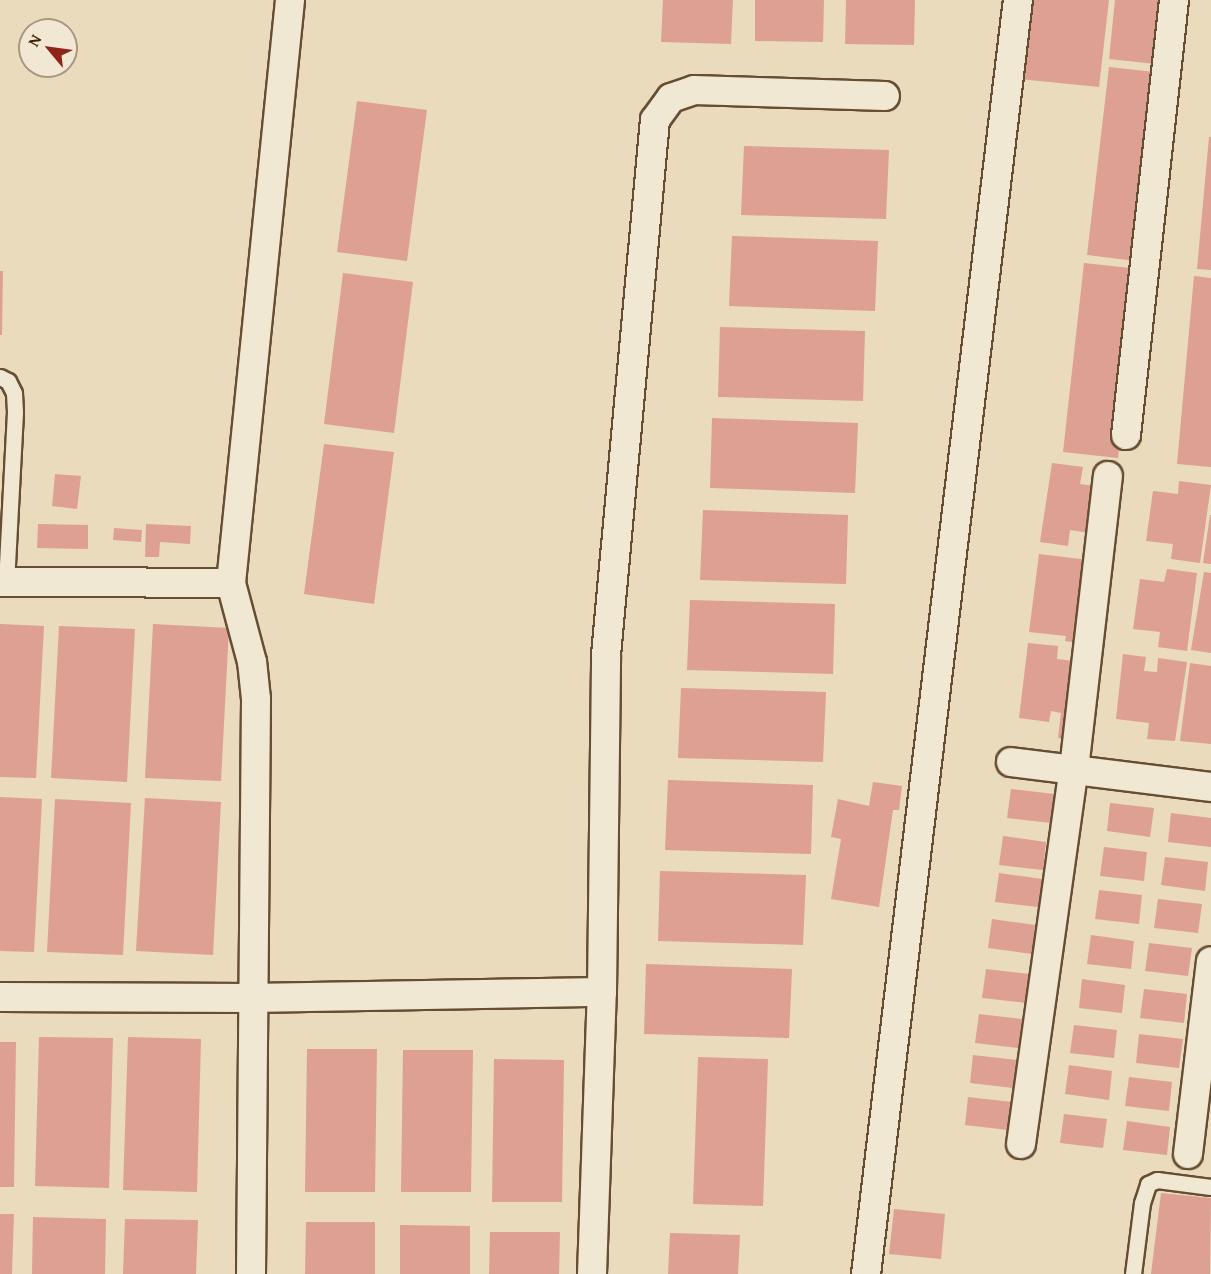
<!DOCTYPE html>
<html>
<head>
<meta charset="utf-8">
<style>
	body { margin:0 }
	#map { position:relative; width:1211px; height:1274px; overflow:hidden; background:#e9dbbc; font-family:"Gentium Book Plus",serif }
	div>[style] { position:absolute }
	.building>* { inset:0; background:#dea092 }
	.roads { filter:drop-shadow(2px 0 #674e32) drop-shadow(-2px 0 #674e32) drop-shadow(0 2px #674e32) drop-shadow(0 -2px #674e32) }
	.service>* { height:15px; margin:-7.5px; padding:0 7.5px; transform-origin:7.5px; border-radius:7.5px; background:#f1e8d3 }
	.minor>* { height:28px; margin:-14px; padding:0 14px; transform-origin:14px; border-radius:14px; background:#f1e8d3 }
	span { translate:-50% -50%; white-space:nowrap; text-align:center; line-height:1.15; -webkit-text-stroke:5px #f1e8d3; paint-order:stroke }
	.north { position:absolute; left:18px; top:18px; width:60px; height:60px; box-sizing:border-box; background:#f1e8d3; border:2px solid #a99880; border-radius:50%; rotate:299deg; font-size:16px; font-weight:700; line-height:24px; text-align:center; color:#3c1f04 }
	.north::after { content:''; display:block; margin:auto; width:21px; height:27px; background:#8f2418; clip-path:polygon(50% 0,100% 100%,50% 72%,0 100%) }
</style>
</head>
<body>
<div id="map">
	<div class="building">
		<i style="clip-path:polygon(663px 0,733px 0,731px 44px,661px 42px)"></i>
		<i style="clip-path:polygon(755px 0,824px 0,823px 42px,755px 41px)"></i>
		<i style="clip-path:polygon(846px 0,915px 0,914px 45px,845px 44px)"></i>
		<i style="clip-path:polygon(1028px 0,1109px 0,1099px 87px,1019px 79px)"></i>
		<i style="clip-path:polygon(1115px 0,1172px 0,1165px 65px,1109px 59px)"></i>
		<i style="clip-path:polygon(1109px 67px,1164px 73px,1143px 262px,1087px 255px)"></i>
		<i style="clip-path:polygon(357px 101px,427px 110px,407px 261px,337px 252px)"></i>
		<i style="clip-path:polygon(1209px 137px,1211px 137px,1211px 270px,1197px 269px)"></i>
		<i style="clip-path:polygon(744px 146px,889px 150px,886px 219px,741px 215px)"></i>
		<i style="clip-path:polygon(732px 236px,878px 241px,875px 311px,729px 306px)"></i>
		<i style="clip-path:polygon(1084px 263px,1140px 269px,1118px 458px,1063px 452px)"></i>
		<i style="clip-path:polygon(0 271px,3px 271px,2px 335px,0 335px)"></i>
		<i style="clip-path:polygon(343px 273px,413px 282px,394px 433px,324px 424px)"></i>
		<i style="clip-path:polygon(1194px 276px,1211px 278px,1211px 467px,1177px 464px)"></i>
		<i style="clip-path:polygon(720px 327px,865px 331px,863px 401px,718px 397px)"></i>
		<i style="clip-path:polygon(712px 418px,858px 423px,855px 493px,710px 488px)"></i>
		<i style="clip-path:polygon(324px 444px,394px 452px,374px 604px,304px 594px)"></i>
		<i style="clip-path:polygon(1052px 463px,1083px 467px,1080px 484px,1103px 487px,1096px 534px,1070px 530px,1068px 546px,1040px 542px)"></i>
		<i style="clip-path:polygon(55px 474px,81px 476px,77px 509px,52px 506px)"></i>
		<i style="clip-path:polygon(1179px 481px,1211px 485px,1200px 563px,1171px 559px,1173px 544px,1146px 541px,1153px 491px,1178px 494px)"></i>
		<i style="clip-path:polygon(703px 510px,848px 515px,846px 584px,700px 580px)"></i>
		<i style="clip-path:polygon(1210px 515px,1211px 515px,1211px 564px,1203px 563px)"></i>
		<i style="clip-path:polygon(38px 524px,88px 525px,88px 549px,37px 548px)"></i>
		<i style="clip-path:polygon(146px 524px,191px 526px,190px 544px,160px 542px,159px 557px,145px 557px)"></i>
		<i style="clip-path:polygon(114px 528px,142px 530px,141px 542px,113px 540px)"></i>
		<i style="clip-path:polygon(1039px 554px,1097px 561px,1086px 644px,1065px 641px,1066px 636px,1029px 632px)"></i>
		<i style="clip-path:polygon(1167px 569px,1197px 573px,1187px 651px,1158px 647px,1160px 632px,1133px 629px,1140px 579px,1164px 582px)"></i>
		<i style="clip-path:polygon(1204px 572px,1211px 573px,1211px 653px,1191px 650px)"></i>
		<i style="clip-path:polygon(690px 600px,835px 604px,833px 674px,687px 670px)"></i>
		<i style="clip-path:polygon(0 624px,44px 626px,36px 778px,0 777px)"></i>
		<i style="clip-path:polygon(153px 624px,229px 628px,221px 781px,145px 778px)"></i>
		<i style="clip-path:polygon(59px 626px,135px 629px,127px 782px,51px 778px)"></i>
		<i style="clip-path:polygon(1028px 643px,1058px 646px,1057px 659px,1082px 662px,1072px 740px,1058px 738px,1061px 713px,1051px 711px,1049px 722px,1019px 718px)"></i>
		<i style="clip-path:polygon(1123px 654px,1146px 657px,1144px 671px,1157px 672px,1158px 658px,1187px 662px,1175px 741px,1147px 739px,1149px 723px,1116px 719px)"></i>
		<i style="clip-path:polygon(1190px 663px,1211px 666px,1211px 744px,1180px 741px)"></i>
		<i style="clip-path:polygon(681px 688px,826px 692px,823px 762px,678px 758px)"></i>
		<i style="clip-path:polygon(668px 780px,813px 785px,811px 854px,665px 850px)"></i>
		<i style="clip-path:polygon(873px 782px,902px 786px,899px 810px,893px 810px,879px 907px,831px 899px,841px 839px,831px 837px,838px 799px,869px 806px)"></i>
		<i style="clip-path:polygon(1011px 789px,1054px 794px,1051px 823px,1007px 818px)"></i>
		<i style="clip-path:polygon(0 797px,42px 799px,34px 952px,0 951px)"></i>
		<i style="clip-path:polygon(145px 798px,221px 802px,213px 955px,136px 951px)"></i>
		<i style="clip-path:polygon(55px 799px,131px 803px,123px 955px,47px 952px)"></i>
		<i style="clip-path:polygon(1110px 803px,1154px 808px,1150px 837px,1107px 831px)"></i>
		<i style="clip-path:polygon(1171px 813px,1211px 818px,1211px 847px,1168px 842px)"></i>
		<i style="clip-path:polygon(1003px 836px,1046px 842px,1043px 870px,999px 865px)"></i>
		<i style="clip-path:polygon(1104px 847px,1147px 852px,1144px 881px,1100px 876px)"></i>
		<i style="clip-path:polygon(1165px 857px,1208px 862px,1205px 891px,1161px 885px)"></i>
		<i style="clip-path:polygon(660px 871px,806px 875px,803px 945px,658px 941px)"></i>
		<i style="clip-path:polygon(999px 873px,1042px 879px,1038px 907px,995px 902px)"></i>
		<i style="clip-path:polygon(1099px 890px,1142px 895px,1139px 924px,1095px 919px)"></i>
		<i style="clip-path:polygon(1158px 899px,1202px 904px,1198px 933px,1154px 928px)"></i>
		<i style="clip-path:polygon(992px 919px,1035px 925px,1032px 954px,988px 948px)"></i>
		<i style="clip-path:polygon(1091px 935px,1134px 941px,1131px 969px,1087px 964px)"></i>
		<i style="clip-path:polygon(1149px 943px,1192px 948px,1188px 976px,1145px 971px)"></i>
		<i style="clip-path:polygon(646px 964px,792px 969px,789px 1038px,644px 1034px)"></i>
		<i style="clip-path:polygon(986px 969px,1029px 974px,1026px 1003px,982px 998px)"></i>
		<i style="clip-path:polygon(1082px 979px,1125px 985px,1122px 1013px,1079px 1008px)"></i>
		<i style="clip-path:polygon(1144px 989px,1187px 994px,1184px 1023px,1140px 1018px)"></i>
		<i style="clip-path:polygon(979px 1014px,1022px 1019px,1018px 1048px,975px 1043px)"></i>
		<i style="clip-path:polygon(1074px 1025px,1117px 1030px,1114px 1058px,1070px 1053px)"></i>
		<i style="clip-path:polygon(1139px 1034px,1183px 1039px,1179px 1068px,1136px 1063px)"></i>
		<i style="clip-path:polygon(39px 1037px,113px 1038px,109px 1188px,35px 1186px)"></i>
		<i style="clip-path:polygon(128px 1037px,201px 1039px,197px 1192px,123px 1190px)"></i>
		<i style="clip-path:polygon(0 1042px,16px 1042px,14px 1187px,0 1187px)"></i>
		<i style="clip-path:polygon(307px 1049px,377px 1049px,375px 1192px,305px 1192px)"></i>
		<i style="clip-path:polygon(403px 1050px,473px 1050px,471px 1192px,401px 1192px)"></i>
		<i style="clip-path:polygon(973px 1055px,1017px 1060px,1013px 1088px,970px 1083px)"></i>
		<i style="clip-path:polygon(698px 1057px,768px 1059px,763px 1206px,693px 1204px)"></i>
		<i style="clip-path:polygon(494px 1059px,564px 1060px,562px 1202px,492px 1202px)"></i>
		<i style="clip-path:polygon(1069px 1065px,1112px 1071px,1109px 1100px,1065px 1094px)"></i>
		<i style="clip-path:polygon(1129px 1077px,1172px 1082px,1169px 1111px,1125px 1106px)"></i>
		<i style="clip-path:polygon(968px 1097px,1012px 1102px,1008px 1130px,965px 1125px)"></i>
		<i style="clip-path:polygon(1064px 1114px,1107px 1119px,1103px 1148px,1060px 1143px)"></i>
		<i style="clip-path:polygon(1127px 1121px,1170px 1127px,1167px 1155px,1123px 1150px)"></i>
		<i style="clip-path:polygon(1161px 1193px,1211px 1198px,1210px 1274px,1151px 1274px)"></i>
		<i style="clip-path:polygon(894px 1209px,945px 1214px,941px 1259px,889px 1254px)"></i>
		<i style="clip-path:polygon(0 1214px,14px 1214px,12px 1274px,0 1274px)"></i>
		<i style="clip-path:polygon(33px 1217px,106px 1219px,105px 1274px,32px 1274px)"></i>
		<i style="clip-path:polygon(125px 1219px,198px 1220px,196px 1274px,123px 1274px)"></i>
		<i style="clip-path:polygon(306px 1222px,375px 1222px,375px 1274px,305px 1274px)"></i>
		<i style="clip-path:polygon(400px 1225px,470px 1226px,470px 1274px,400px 1274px)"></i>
		<i style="clip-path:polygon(490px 1232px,560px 1232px,559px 1274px,489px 1274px)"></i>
		<i style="clip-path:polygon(670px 1233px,740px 1235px,738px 1274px,668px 1274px)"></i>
	</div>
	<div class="roads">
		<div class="service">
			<i style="left:0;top:377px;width:9px;rotate:27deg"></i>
			<i style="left:8px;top:381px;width:13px;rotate:63deg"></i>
			<i style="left:14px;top:393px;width:19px;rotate:87deg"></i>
			<i style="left:15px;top:412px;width:170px;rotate:93deg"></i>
			<i style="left:1133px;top:1274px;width:72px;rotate:-82.8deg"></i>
			<i style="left:1142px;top:1203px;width:20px;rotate:-72deg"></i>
			<i style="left:1148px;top:1184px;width:10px;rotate:-24deg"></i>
			<i style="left:1157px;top:1180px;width:54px;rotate:7.4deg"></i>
		</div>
		<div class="minor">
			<i style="left:1126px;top:435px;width:438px;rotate:-83.7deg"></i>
			<i style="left:0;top:582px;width:231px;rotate:0.2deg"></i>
			<i style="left:1011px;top:762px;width:202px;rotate:7.1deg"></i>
			<i style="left:0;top:997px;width:251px;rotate:0.2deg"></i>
			<i style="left:251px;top:998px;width:351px;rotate:-1deg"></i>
			<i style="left:1021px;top:1144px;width:379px;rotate:-82deg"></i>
			<i style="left:1074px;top:769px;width:295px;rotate:-83.4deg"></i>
			<i style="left:1188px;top:1154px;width:194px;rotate:-83.2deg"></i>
			<i style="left:251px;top:1274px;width:575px;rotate:-89.5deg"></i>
			<i style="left:256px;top:699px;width:37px;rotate:-96deg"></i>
			<i style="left:252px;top:662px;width:82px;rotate:-104.9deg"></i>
			<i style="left:231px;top:583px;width:586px;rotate:-84.22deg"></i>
			<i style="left:592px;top:1274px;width:282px;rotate:-88deg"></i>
			<i style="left:602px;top:992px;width:337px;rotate:-89.3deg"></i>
			<i style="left:606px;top:655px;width:537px;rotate:-84.77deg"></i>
			<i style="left:655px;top:120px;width:27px;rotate:-54deg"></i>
			<i style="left:671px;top:98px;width:24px;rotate:-19deg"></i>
			<i style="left:694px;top:90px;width:191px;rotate:1.8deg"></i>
			<i style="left:866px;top:1274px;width:1283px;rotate:-83.2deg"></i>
		</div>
	</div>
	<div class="north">N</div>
</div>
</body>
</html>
